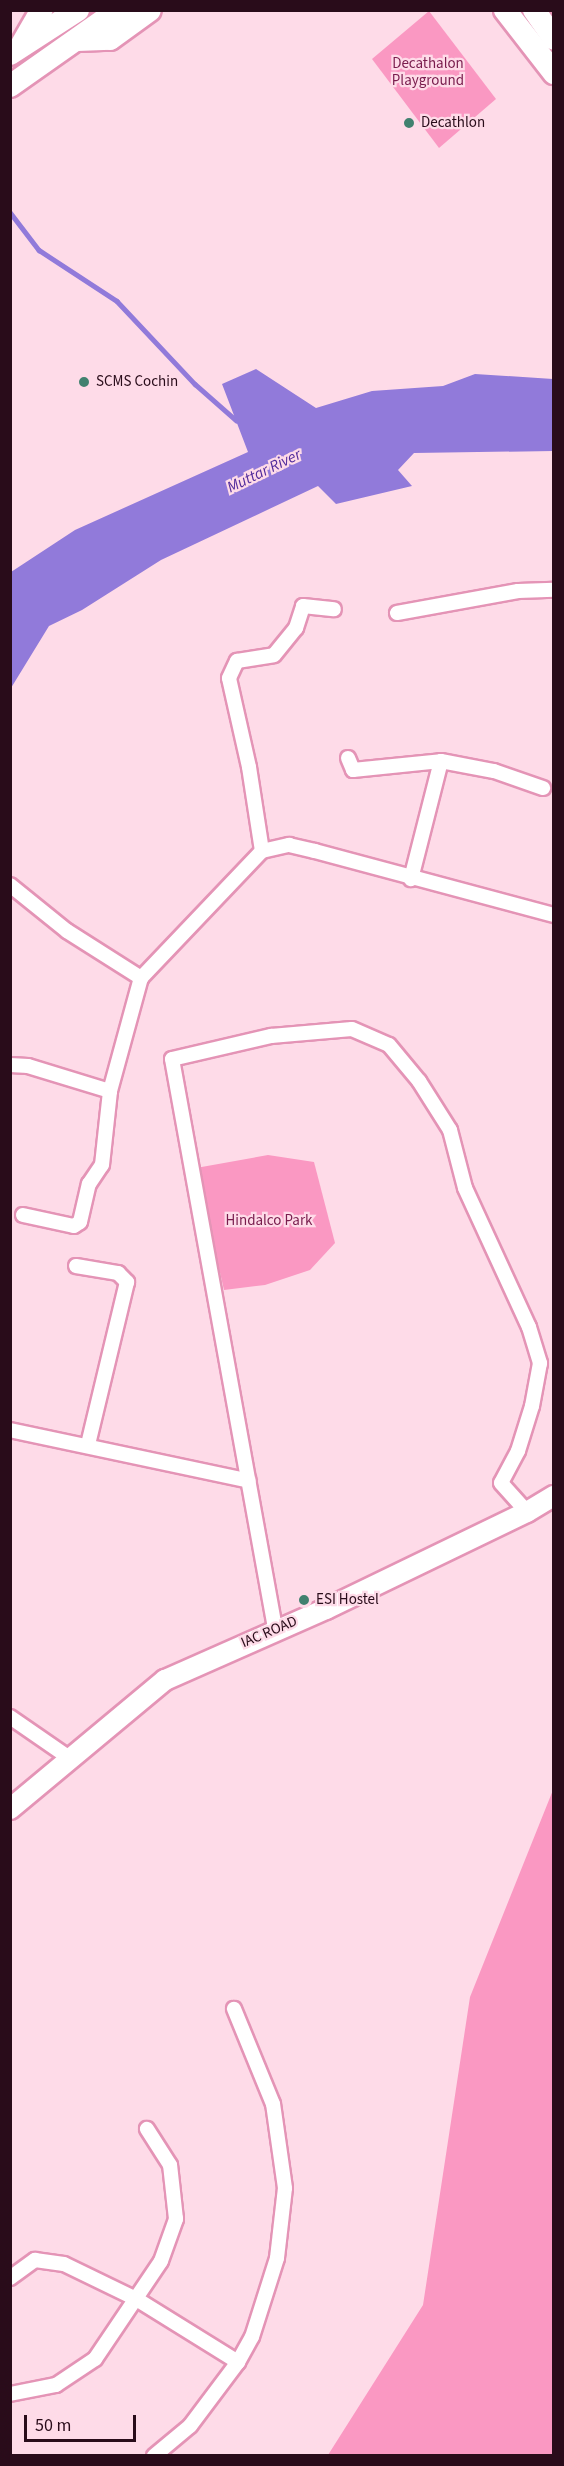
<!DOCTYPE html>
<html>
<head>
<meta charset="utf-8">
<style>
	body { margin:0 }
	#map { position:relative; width:564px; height:2466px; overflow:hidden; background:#fedbe8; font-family:"Source Sans 3",sans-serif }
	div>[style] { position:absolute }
	.green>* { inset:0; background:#fa98c2 }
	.water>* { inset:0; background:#917ada }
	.stream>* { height:4.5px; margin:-2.25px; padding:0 2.25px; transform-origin:2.25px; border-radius:2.25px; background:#917ada }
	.roads { filter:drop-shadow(2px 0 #e494b6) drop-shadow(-2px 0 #e494b6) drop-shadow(0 2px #e494b6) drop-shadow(0 -2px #e494b6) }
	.minor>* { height:14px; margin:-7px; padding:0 7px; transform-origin:7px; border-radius:7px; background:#fff }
	.secondary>* { height:20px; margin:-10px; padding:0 10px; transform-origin:10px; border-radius:10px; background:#fff }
	.trunk>* { height:22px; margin:-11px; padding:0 11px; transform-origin:11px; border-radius:11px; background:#fff }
	.dots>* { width:16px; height:16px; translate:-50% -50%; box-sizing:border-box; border:3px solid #fedbe8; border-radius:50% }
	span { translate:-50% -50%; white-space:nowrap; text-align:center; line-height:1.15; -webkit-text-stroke:4.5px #fedbe8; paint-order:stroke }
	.park-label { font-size:15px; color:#791c4d }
	.poi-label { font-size:15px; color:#290c1a }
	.left { translate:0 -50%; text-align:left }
	.street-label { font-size:15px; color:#290c1a }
	.water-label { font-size:16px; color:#522c9c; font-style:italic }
	.frame { position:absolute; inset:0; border:12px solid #290c1a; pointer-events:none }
	.scale { position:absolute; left:24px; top:2415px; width:112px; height:27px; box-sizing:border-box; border:3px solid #290c1a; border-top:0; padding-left:8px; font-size:18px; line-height:21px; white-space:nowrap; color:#290c1a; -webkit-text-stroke:4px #fedbe8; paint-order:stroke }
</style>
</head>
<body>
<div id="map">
	<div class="green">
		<i style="clip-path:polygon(429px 11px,496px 99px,439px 148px,372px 59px)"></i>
		<i style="clip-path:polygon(268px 1155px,314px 1162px,335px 1243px,310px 1270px,265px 1285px,224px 1290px,196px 1168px)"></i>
		<i style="clip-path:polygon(553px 1790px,553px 2455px,328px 2455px,423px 2305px,470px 1997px)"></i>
	</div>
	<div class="water">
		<i style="clip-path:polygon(256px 369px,316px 408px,372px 391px,443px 386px,475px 374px,553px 379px,553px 451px,414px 453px,398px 470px,412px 486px,336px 504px,318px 486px,161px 560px,82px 610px,49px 626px,11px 688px,11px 572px,75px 530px,248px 452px,222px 384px)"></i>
	</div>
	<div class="stream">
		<i style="left:10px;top:212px;width:48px;rotate:52.7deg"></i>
		<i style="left:39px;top:250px;width:93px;rotate:33.2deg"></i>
		<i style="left:117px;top:301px;width:114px;rotate:46.8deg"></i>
		<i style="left:195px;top:384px;width:55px;rotate:41.3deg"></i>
	</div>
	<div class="roads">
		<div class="minor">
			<i style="left:397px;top:613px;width:123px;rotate:-10.3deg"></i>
			<i style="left:518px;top:591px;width:36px;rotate:-2deg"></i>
			<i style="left:348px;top:758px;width:13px;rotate:67deg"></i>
			<i style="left:353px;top:770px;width:88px;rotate:-5.8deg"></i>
			<i style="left:441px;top:761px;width:122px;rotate:104.3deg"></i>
			<i style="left:441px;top:761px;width:54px;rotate:10.7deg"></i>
			<i style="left:494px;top:771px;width:52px;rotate:19.1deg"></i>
			<i style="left:262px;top:851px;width:85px;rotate:-98.8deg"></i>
			<i style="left:249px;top:767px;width:91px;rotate:-102.7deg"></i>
			<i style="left:229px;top:678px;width:19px;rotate:-65deg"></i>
			<i style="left:237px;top:661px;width:37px;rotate:-9deg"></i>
			<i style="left:274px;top:655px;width:35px;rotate:-51deg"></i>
			<i style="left:296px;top:628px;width:23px;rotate:-72deg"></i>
			<i style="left:303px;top:606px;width:31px;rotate:6deg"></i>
			<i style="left:10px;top:885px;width:73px;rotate:38.9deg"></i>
			<i style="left:67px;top:931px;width:88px;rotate:32.4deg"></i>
			<i style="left:10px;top:1065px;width:18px;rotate:3deg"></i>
			<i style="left:28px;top:1066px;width:86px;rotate:17deg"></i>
			<i style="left:23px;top:1215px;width:52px;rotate:12.2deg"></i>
			<i style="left:74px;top:1226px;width:7px;rotate:-34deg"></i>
			<i style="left:80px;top:1222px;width:39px;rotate:-77deg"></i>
			<i style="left:89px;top:1184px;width:23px;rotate:-56deg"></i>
			<i style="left:102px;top:1165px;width:74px;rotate:-83.8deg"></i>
			<i style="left:110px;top:1091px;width:117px;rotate:-74.7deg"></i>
			<i style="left:141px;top:978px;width:175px;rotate:-46.4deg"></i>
			<i style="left:262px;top:851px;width:28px;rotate:-13deg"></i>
			<i style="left:289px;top:845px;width:27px;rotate:13deg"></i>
			<i style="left:315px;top:851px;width:247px;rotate:15deg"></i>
			<i style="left:76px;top:1266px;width:43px;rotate:9.5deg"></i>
			<i style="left:118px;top:1273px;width:13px;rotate:45deg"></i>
			<i style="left:127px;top:1282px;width:167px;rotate:103.5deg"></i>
			<i style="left:10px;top:1430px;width:244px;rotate:12deg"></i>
			<i style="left:275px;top:1628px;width:578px;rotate:-100.26deg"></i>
			<i style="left:172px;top:1059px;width:102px;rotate:-13.1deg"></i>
			<i style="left:271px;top:1036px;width:81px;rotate:-4.9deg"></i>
			<i style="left:352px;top:1029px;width:40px;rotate:23.4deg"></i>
			<i style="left:389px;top:1045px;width:47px;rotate:50.2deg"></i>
			<i style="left:419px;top:1081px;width:58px;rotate:57.7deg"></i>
			<i style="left:450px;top:1130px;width:60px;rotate:75.5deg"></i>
			<i style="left:465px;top:1188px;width:153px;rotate:65.3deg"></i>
			<i style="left:529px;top:1327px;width:38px;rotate:73deg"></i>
			<i style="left:540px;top:1363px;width:44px;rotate:100.5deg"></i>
			<i style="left:532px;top:1406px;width:47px;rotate:107.3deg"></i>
			<i style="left:518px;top:1451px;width:36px;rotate:118deg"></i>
			<i style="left:501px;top:1483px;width:39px;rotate:48deg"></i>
			<i style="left:10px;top:1717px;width:70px;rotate:34.6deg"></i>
			<i style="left:10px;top:2278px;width:31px;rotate:-36deg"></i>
			<i style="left:35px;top:2260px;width:29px;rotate:8deg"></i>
			<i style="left:64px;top:2264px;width:82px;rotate:25.9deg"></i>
			<i style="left:138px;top:2300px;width:118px;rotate:31.8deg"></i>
			<i style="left:10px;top:2394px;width:47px;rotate:-11.1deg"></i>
			<i style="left:56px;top:2385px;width:47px;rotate:-33.7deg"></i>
			<i style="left:95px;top:2359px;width:118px;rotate:-56deg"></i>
			<i style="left:161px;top:2261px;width:45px;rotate:-70.3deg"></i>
			<i style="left:176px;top:2219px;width:54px;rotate:-96.3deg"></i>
			<i style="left:170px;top:2165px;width:43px;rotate:-122.6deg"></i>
			<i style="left:154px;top:2456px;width:47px;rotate:-39.8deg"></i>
			<i style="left:190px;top:2426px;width:80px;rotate:-53.1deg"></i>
			<i style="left:238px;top:2362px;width:29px;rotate:-61deg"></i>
			<i style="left:252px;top:2337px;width:83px;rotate:-72.4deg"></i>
			<i style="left:277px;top:2258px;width:70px;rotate:-83.5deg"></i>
			<i style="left:285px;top:2188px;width:85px;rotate:-98.1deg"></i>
			<i style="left:273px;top:2104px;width:103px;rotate:-112.3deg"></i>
		</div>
		<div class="secondary">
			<i style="left:10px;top:1809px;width:202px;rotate:-39.8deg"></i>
			<i style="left:165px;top:1680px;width:176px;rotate:-23.8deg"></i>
			<i style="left:326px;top:1609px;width:223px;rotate:-25.8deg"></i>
			<i style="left:527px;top:1512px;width:31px;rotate:-31deg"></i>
		</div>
		<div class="trunk">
			<i style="left:505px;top:10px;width:80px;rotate:52.1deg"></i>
			<i style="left:534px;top:10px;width:35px;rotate:55deg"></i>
			<i style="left:77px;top:40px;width:33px;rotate:-2deg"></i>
			<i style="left:110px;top:39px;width:49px;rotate:-35.9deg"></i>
			<i style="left:22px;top:44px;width:39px;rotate:-60deg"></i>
			<i style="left:10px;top:54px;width:81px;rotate:-32.9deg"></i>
			<i style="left:10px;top:86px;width:132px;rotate:-35.1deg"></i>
		</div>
	</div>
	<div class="dots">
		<i style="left:409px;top:123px;background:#41816f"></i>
		<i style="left:84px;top:382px;background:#41816f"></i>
		<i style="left:304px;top:1600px;background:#41816f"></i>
	</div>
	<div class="park-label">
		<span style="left:428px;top:72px">Decathalon<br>Playground</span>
		<span style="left:269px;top:1221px">Hindalco Park</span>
	</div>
	<div class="poi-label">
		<span class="left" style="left:421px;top:123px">Decathlon</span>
		<span class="left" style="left:96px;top:382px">SCMS Cochin</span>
		<span class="left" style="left:316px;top:1600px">ESI Hostel</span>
	</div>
	<div class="street-label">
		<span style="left:269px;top:1632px;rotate:-23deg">IAC ROAD</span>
	</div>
	<div class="water-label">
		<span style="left:264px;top:471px;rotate:-26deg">Muttar River</span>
	</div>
	<div class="frame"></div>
	<div class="scale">50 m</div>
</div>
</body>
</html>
